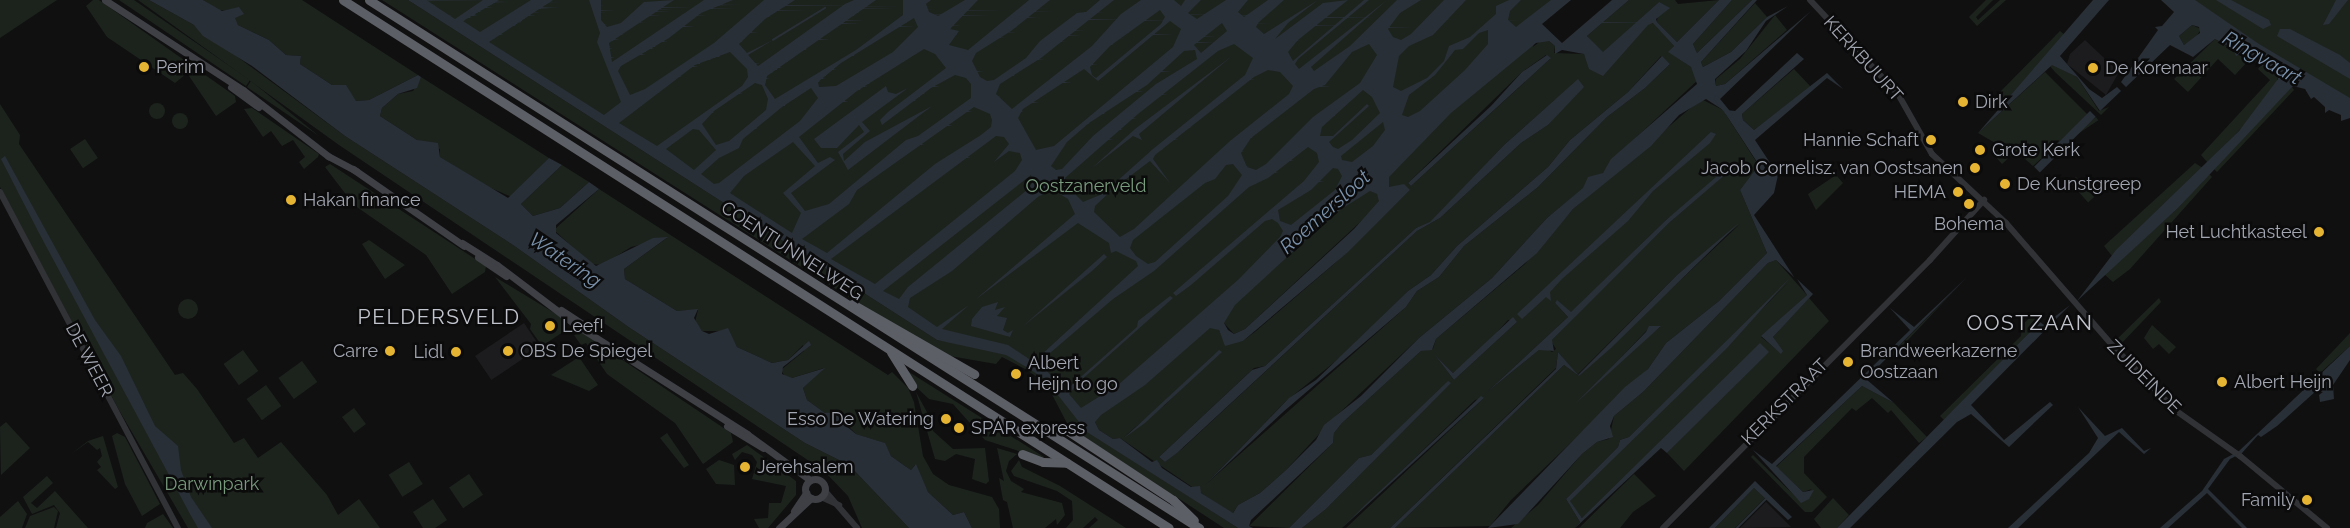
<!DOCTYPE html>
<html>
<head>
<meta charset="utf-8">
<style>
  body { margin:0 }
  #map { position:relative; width:2350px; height:528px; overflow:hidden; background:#101011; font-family:Raleway,sans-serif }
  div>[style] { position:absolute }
  .built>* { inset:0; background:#1c1c1e; transform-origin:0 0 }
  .green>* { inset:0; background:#1c231d; transform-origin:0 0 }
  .round { border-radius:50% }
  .water>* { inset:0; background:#292f36; transform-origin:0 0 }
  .stream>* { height:1.5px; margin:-0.75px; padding:0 0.75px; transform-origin:0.75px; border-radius:0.75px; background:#292f36 }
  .canal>* { height:5px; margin:-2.5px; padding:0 2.5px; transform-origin:2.5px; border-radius:2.5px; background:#292f36 }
  .tertiary>* { height:6px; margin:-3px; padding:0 3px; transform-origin:3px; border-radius:3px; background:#313236 }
  .secondary>* { height:7px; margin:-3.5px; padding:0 3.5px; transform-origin:3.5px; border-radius:3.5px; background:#3f4046 }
  .secondary>.ring { margin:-3.5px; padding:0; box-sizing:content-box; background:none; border:7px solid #3f4046; border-radius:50% }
  .motorway>* { height:9px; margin:-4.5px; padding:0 4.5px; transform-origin:4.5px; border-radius:4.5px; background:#5d5f66 }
  .dots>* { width:16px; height:16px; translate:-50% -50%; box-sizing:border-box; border:3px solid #0b0b0c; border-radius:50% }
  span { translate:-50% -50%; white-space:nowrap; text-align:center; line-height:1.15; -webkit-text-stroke:5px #0b0b0c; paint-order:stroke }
  .street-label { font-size:18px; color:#a2a6b1 }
  .poi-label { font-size:18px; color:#a2a6b1 }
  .left { translate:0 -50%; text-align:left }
  .right { translate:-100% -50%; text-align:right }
  .park-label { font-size:18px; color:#799b7d }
  .water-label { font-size:20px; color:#7a91ab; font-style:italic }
  .quarter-label { font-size:21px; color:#c2c5cd; letter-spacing:1.5px }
</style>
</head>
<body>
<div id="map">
  <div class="built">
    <i style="clip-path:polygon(2085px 40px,2119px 72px,2106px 95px,2067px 64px,2070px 54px)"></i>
    <i style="left:524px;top:323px;width:29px;height:59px;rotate:56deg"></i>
    <i style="clip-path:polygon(1766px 502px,1791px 527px,1740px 528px)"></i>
  </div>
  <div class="green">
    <i style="clip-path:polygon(0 0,57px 0,0 38px)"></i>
    <i style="clip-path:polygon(93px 0,99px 0,235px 96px,236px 102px,216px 116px,187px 73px,175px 83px,107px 37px,86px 6px)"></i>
    <i style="clip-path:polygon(119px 0,134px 0,250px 80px,246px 86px)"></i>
    <i style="clip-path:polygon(138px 0,149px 0,194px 25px,345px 136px,513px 245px,630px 328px,805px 443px,849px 465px,909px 528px,862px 528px,848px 496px,824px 471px,339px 145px)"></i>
    <i style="clip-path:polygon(203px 0,302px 0,418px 75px,369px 100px,356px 101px,343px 85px,332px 85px,300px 64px,301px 56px,286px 55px,269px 40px,238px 25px,229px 11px,218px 10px)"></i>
    <i style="clip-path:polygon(evenodd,382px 0,408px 0,937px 340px,956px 343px,413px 0,1565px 0,1542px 21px,1533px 47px,1543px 39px,1549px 41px,1555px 46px,1554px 53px,1584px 54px,1589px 64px,1605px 72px,1648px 24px,1654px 23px,1674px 46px,1669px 52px,1691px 67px,1698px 80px,1616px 156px,1603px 173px,1547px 218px,1492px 278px,1419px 338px,1333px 419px,1286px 470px,1260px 493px,1238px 505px,1232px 514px,1120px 438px,1113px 439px,1099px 430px,1095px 422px,1087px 431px,1238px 528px,1224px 528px,1069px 427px,1046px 383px,1025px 369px,1002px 357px,996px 364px,938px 354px,382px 0,1546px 55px,1550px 59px,1411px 186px,1408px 183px,1522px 72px,1546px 55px,382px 0,1661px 56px,1670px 64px,1645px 88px,1607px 117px,1538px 187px,1464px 246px,1439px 277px,1417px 291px,1406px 307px,1205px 485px,1286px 401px,1341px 357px,1408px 291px,1431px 275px,1457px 246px,1548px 167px,1570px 140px,1628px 92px,1661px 56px,382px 0,1557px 98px,1553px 119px,1548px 125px,1521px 143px,1440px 218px,1417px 231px,1183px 448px,1165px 462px,1159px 457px,1254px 368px,1265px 366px,1416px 228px,1430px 223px,1504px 145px,1557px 98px,382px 0,1389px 177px,1388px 187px,1410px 190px,1334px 264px,1256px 331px,1243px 341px,1225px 344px,1219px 330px,1213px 327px,1224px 323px,1234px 334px,1245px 329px,1372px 211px,1380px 200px,1377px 194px,1371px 191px,1389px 177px,382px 0,1219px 350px,1165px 405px,1124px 437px,1161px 405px,1219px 350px)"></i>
    <i style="clip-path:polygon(1629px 0,1675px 0,1678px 4px,1719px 0,1677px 42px,1657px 22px,1659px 2px,1603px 53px,1599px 50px,1587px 36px)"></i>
    <i style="clip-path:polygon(1732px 0,1752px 0,1697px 53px,1693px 44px)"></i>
    <i style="clip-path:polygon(1986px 0,1993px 0,1976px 17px,1978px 20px,2000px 0,2006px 0,1977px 26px,1969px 17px)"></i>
    <i style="clip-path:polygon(2186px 0,2350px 0,2350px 105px)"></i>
    <i style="clip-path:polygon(1755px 3px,1767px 17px,1731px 52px,1703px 67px,1701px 62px)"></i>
    <i style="clip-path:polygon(1775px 15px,1787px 30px,1725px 84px,1716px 86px,1716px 79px,1740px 59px)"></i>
    <i style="clip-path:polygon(2192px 25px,2201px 29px,2195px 39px,2184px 45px,2179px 36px)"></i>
    <i style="clip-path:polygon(2060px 31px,2065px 35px,2005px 102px,1998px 94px)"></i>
    <i style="clip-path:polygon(2215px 39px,2249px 60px,2235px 75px,2218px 59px,2188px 92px,2174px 79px)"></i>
    <i style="clip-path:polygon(2052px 64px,2077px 77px,2099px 111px,2109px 107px,2101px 115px,2055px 72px,2050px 66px)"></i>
    <i style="clip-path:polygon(2261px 65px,2277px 74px,2277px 82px,2252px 117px,2208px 163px,2201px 155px,2270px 80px,2258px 69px)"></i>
    <i style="clip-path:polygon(1794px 69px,1811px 87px,1754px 130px,1743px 120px,1742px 114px)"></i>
    <i style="clip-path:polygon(2045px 72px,2088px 115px,2033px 166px,2016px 151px,2002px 164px,1993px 154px,1999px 148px,1997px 144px,1978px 133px)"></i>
    <i style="clip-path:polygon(421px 77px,489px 120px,549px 158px,512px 197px,484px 185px,440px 157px,440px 149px,417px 140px,380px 116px,382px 108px,398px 94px,413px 91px)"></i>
    <i style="clip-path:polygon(251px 81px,319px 136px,247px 87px)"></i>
    <i style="clip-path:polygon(2292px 87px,2294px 90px,2217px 172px,2213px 168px)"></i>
    <i style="clip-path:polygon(evenodd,1701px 99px,1723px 110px,1759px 166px,1740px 190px,1767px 253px,1719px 301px,1666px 343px,1648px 369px,1511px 500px,1490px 526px,1395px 528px,1564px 365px,1579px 376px,1740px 224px,1677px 275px,1577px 375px,1558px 352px,1556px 368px,1390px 528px,1346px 528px,1484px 398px,1475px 400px,1342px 528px,1302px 528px,1326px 509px,1451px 382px,1371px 455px,1359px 458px,1289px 528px,1249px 526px,1333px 443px,1334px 433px,1342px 423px,1421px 351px,1433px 349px,1436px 339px,1525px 264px,1573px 209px,1701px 99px,1733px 167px,1669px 223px,1582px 309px,1551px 341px,1556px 349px,1552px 352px,1544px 347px,1539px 350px,1486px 393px,1568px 317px,1555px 303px,1557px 301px,1571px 313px,1666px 220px,1733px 167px,1701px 99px,1508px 320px,1517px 322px,1454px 380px,1436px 356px,1453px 373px,1478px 353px,1508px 320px,1701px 99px,1660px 327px,1630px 351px,1588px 392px,1649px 328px,1660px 327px)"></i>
    <i class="round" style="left:149px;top:103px;width:16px;height:16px"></i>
    <i style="clip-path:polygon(0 104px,20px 135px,19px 144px,175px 375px,183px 373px,197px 389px,234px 443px,244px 438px,258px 458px,281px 442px,327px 495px,338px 515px,359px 499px,380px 528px,188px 528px,119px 410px,0 187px)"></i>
    <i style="clip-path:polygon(252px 108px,319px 154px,318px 157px,304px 169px,299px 162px,305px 157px,293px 140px,282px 146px,271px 131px,263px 137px,244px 109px)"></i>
    <i class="round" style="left:172px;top:113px;width:16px;height:16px"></i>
    <i style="left:2096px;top:117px;width:4px;height:80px;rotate:56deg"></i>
    <i style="left:85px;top:139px;width:23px;height:18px;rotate:56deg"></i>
    <i style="clip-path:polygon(2195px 163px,2203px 168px,2195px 178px,2112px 256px,2104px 246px)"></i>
    <i style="clip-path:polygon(330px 164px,486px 266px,485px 272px,452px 294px,426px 255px,354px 205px,325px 167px)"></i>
    <i style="clip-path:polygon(562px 165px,589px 182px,560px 208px,533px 216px,521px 204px)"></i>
    <i style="clip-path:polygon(2208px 173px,2212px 177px,2130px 269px,2113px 282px,2104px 274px,2178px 208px)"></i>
    <i style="clip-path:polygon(1836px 175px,1843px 183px,1816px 210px,1808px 194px)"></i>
    <i style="left:2076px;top:177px;width:27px;height:8px;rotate:48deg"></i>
    <i style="clip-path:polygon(599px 189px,888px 375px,892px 372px,908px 388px,914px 402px,923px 456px,933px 474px,949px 485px,992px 497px,999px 509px,1000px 528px,972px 528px,964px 512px,953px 515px,928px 492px,915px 465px,911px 470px,905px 466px,891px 456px,884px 443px,856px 434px,835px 413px,825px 413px,807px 400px,803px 388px,824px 368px,792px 378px,786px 378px,781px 370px,804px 351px,803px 345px,788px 360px,772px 363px,737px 347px,730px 334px,723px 331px,702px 331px,695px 322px,698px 310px,677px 311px,625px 279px,624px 269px,667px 238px,631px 247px,602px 265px,591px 264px,554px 230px)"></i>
    <i style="clip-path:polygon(369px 240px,402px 263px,405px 265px,385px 279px,362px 244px)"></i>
    <i style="clip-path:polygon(1776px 260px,1807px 295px,1761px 337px,1781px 353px,1773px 337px,1809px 298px,1829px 321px,1684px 471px,1667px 453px,1768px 352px,1760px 344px,1587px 516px,1582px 518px,1569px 501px,1788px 283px,1629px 437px,1620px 440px,1618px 447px,1566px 499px,1580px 522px,1575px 528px,1511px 528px,1538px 505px,1582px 454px,1597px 442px,1609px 439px,1614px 416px,1643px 392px,1768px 263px)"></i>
    <i style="clip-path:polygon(495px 277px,566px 320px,563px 332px,542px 346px,530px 329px,531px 324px)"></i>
    <i style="clip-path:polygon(1967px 277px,1892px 357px,1888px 357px,1940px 305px)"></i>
    <i style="clip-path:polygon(2159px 298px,2161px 302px,2119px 346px,2115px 341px)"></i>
    <i class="round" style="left:178px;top:299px;width:20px;height:20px"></i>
    <i style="clip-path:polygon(2034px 314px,2040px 322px,1944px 420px,1940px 416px,2021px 336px,2022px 325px)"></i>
    <i style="clip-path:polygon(2152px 325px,2176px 347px,2169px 354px,2159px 344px,2153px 349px,2144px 338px)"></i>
    <i style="clip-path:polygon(581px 332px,731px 433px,733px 442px,703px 464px,675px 423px,607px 374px,586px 343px,581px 345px,574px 335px)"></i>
    <i style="clip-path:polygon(2350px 333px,2350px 346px,2320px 373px,2316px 369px)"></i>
    <i style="left:243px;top:350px;width:26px;height:24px;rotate:54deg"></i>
    <i style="clip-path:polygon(579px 357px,598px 385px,589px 391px,551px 375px)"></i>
    <i style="left:302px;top:361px;width:26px;height:29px;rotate:54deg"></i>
    <i style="clip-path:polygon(909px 372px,1044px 457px,1043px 459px,985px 440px,953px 404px,929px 399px,915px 386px,907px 375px)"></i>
    <i style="left:266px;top:385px;width:26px;height:24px;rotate:54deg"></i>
    <i style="clip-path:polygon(1862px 386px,1894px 403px,1927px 437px,1919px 443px,1891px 410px,1888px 413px,1872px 398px,1856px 411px,1852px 408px,1804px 457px,1804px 473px,1827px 497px,1812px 512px,1805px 512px,1751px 457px,1753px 455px,1799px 500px,1812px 489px,1803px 492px,1776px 467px)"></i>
    <i style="clip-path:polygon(916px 392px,934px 425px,933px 431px,953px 449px,985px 448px,989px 481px,986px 484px,972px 479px,975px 459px,956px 454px,945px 461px,935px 459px)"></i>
    <i style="left:354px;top:408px;width:20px;height:15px;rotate:53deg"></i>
    <i style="clip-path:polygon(6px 422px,30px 448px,1px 475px,0 427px)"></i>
    <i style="clip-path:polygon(117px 433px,125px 437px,160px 504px,142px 516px,125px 484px,112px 436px)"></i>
    <i style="clip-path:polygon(667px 433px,689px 465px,684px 468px,660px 438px)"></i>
    <i style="clip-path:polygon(103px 436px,118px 487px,115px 489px,97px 470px,101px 467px,97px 462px,102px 456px,100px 448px,97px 450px,88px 442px,70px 455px,88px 441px)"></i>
    <i style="clip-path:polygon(747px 445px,796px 481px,796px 495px,768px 528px,759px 528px,754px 519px,768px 518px,769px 503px,781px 503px,786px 486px,752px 479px,757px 462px,752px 455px,742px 452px,735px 460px,732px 454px)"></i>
    <i style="clip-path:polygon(997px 448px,1017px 454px,1009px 461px,1006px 471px,1011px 481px,1024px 489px,1021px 492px,1062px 503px,1065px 515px,1057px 525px,1056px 519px,1045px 528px,1013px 528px,1007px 502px,1003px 500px,999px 478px,1004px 481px)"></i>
    <i style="clip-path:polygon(719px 460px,734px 465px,735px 485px,716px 484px,706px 469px)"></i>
    <i style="clip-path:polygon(1019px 460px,1022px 467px,1060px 486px,1126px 528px,1089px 528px,1098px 520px,1095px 517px,1083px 528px,1066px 528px,1073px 520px,1072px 501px,1057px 491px,1014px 476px,1011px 471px)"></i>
    <i style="left:409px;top:462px;width:26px;height:24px;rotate:58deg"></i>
    <i style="left:469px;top:474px;width:25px;height:24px;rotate:56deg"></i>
    <i style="clip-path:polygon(1634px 474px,1656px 496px,1633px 512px,1620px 528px,1579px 528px)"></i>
    <i style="clip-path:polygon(47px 476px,53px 483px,31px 503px,37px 508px,55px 491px,88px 528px,56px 528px,60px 513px,54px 505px,32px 514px,23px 497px)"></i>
    <i style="clip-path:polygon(1754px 488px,1765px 498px,1735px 528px,1715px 528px)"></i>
    <i style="clip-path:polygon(1833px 498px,1849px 515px,1837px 528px,1821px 528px,1814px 519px)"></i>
    <i style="clip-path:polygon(433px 499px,447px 520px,435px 528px,423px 528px,413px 512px)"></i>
    <i style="clip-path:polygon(18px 501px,27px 514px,22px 528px,0 528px,0 517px)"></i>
    <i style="clip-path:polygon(54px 507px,58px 511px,54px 528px,25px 528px,30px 516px)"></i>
    <i style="clip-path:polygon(163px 514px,173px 528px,145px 528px,147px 523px)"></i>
  </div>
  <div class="water">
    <i style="clip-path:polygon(149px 0,203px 0,222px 11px,239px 7px,244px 14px,235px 18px,238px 25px,269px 40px,286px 55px,301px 56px,300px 64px,332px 85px,346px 85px,356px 101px,369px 100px,418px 75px,421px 77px,417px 88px,398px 94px,382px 108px,380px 116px,417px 140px,438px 143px,440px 157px,508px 198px,549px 158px,562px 165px,521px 204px,533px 216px,560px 208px,589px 182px,599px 189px,556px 225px,556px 233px,596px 266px,653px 238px,668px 237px,624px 269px,625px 279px,677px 311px,698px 309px,694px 318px,702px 331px,709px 334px,728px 328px,737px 347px,772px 363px,788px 360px,809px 341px,811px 345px,783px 367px,782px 374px,792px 378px,825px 368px,803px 388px,807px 400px,825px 413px,837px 412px,840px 421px,856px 434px,885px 443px,891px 456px,905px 466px,911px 470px,916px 464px,928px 492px,953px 515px,964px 512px,972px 528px,909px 528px,849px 465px,805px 443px,630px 328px,513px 245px,345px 136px,252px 66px,203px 36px,194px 25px)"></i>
    <i style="clip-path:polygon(evenodd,408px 0,426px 0,455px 19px,483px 0,499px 0,463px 21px,480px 32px,531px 0,553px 0,489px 42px,604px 115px,621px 102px,597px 42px,600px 33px,589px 0,601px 0,601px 20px,607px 27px,621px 23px,644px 2px,674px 0,609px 43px,612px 62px,704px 0,733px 0,701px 13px,669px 38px,621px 66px,618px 71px,630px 95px,645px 89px,714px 43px,764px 0,795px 0,765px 19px,739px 44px,747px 53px,773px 40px,748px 55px,758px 66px,845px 4px,854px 0,876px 0,767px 76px,765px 85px,775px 99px,856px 50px,903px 15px,903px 0,931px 0,926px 4px,929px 12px,938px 16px,965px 0,978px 0,950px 29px,959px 31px,949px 45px,968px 50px,1029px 0,1050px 0,1011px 31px,976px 53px,972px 61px,980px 77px,987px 81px,994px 80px,1026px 58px,1040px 41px,1077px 13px,1086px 12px,1100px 0,1114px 0,1041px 58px,1000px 84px,996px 94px,1012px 109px,1092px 46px,1121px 14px,1141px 0,1174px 0,1181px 6px,1185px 0,1201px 0,1188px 13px,1197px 19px,1226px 0,1248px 0,1238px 12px,1244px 17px,1268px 0,1284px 0,1258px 23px,1256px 27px,1264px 34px,1318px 0,1288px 23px,1275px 39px,1323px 3px,1348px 0,1298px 40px,1288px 52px,1293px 61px,1364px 0,1369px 0,1298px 59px,1295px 64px,1299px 69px,1387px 0,1311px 67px,1314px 71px,1350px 46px,1397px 0,1421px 0,1400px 13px,1388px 29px,1393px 37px,1401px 40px,1411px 34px,1444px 0,1466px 0,1433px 35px,1409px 46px,1399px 56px,1393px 87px,1401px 91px,1427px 78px,1444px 61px,1449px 46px,1470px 37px,1496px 14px,1496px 6px,1509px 0,1521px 0,1510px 11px,1508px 20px,1516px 27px,1551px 0,1571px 0,1542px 24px,1562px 43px,1612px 0,1629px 0,1587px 36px,1603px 52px,1659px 2px,1670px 8px,1656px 19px,1657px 22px,1677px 42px,1719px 0,1732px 0,1693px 44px,1697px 53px,1752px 0,1757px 0,1701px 62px,1703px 67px,1731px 52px,1767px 17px,1788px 6px,1766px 21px,1746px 51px,1715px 79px,1716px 86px,1725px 84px,1811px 11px,1719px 100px,1725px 110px,1735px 111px,1797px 53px,1804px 59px,1742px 114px,1743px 120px,1754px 130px,1827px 73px,1843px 89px,1827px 78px,1755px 140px,1778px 175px,1774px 193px,1754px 215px,1794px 277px,1776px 260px,1768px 263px,1643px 392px,1614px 416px,1610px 426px,1613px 437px,1597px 442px,1582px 454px,1518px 524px,1488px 528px,1625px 387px,1648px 369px,1666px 343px,1719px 301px,1767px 253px,1740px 190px,1759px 165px,1723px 110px,1706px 99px,1679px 115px,1651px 146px,1573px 209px,1537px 253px,1436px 339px,1432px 350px,1421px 351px,1342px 423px,1334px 433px,1333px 443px,1251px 520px,1249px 526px,1253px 528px,1238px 528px,1087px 432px,1046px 380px,1028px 368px,1006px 355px,937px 340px,408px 0,1160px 10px,1165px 17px,1161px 24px,1096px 78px,1092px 75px,1090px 67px,1110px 46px,1160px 10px,408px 0,914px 18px,918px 27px,893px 52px,836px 86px,819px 87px,818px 82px,841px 63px,914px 18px,408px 0,1170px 21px,1181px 29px,1173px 47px,1054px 146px,1036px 150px,1018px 118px,1023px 109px,1084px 69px,1098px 81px,1170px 21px,408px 0,1222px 23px,1227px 31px,1201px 53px,1194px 45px,1222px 23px,408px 0,1653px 23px,1674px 46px,1668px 52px,1691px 67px,1697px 84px,1611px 159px,1603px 173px,1588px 177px,1583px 188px,1547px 218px,1492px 278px,1419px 338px,1361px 396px,1324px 425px,1316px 440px,1286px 470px,1260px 493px,1238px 505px,1233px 513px,1201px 493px,1200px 486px,1191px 487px,1162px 468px,1157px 460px,1152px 462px,1120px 438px,1113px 439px,1099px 430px,1095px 422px,1101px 415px,1145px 385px,1210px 328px,1219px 330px,1225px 346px,1243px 341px,1348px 252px,1410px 190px,1404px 184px,1389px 187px,1389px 177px,1451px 113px,1536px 43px,1549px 41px,1555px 46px,1555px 54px,1562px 50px,1584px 54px,1589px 69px,1603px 76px,1648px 25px,1653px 23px,408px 0,1488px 30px,1488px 44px,1465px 70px,1420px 111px,1408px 117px,1402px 115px,1409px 95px,1435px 75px,1455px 50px,1463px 49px,1479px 33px,1488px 30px,408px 0,1234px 44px,1253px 58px,1245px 75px,1153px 149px,1115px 183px,1117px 186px,1150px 161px,1170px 183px,1153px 159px,1155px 155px,1254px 77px,1268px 70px,1280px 72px,1293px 86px,1289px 94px,1230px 141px,1134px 229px,1120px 237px,1094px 212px,1095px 206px,1112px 190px,1083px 202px,1069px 188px,1065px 178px,1138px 114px,1218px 51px,1234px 44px,408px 0,1369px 44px,1377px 55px,1360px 83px,1313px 117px,1266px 164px,1256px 170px,1247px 167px,1241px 153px,1251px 138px,1314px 89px,1325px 85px,1352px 52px,1369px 44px,408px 0,924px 49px,935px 54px,946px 68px,888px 112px,880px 120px,882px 125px,931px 88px,955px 75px,966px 78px,971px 84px,971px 98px,918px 136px,906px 140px,829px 204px,805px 211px,791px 193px,835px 160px,830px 157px,818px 163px,799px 137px,857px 91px,924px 49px,408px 0,1195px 50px,1197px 59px,1156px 84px,1093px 136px,1062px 169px,1056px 170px,1051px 166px,1067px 142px,1089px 123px,1147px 85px,1184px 51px,1195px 50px,408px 0,730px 52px,747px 69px,748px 77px,742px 86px,657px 146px,619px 123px,695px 65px,730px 52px,408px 0,755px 83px,762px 85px,768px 99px,766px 110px,729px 141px,716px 145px,702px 124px,714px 111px,755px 83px,408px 0,811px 88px,818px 98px,800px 121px,719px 183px,714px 184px,701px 174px,719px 158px,739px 148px,743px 139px,782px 107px,811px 88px,408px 0,1363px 90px,1372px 97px,1380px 113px,1352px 140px,1338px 149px,1333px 147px,1329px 142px,1369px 106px,1367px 104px,1333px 136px,1320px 136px,1322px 127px,1363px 90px,408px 0,974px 107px,990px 114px,992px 120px,991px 127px,981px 135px,935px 164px,827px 253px,802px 239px,849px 204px,857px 190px,974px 107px,408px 0,1383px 122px,1385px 130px,1373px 146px,1352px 162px,1342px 160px,1341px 156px,1383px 122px,408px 0,693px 129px,699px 130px,716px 150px,694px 170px,666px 149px,693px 129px,408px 0,996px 136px,1004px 137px,1009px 144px,994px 162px,1009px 151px,1020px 153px,1022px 160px,1015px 171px,875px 284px,831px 259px,996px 136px,408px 0,793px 142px,815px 166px,783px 193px,801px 213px,792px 233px,730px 193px,744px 176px,793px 142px,408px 0,1308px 147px,1317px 153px,1319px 162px,1304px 181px,1173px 293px,1176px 296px,1191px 285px,1265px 221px,1272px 219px,1278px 223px,1283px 231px,1280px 237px,1239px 279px,1118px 385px,1081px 408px,1069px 394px,1079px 382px,1173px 298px,1170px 296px,1138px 321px,1137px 327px,1065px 391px,1036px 359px,1032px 361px,1008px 345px,942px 329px,969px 305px,937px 327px,908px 307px,910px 298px,952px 271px,1039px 196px,1055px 191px,1068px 199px,1075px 214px,975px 300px,1078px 223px,1109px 243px,1111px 253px,1116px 251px,1136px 261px,1138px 266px,1040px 356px,1043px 359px,1113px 299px,1154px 271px,1249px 187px,1268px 178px,1308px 147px,408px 0,1233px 164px,1242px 175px,1228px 196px,1155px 262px,1148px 264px,1136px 256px,1130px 248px,1133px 240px,1205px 183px,1215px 179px,1226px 165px,1233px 164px,408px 0,1333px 168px,1338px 169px,1342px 176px,1335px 190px,1291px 225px,1280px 221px,1278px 210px,1311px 190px,1333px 168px,408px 0,1031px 175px,1033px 182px,1027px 190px,908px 287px,899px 299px,883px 291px,1031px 175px,408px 0,1370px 191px,1377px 194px,1379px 201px,1354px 229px,1245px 329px,1234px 334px,1228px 330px,1224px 323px,1235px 305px,1335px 213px,1370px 191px)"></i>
    <i style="clip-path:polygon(2093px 0,2109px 0,2060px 56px,2089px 89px,2102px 98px,2117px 87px,2121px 91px,2100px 111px,2077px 77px,2052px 65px,1978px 133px)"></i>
    <i style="clip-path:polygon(evenodd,2161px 0,2195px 0,2259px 44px,2350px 98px,2350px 118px,2341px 121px,2341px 115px,2329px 110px,2325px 113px,2325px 107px,2314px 97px,2311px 99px,2305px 89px,2293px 86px,2178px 208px,2077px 301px,2116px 250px,2239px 131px,2278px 79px,2274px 72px,2240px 54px,2236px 56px,2233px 49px,2215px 39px,2193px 57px,2170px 45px,2126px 87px,2121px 82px,2158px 30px,2155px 27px,2162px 26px,2174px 12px,2161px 0,2192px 25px,2199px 27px,2200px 33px,2184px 45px,2179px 36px,2192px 25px)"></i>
    <i style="clip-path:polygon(2216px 0,2231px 0,2269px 20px,2271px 25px,2263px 29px)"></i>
    <i style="clip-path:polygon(2336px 0,2348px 0,2329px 24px,2323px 25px)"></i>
    <i style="clip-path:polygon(2280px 29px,2290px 29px,2340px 55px,2350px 63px,2350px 79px,2277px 36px)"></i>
    <i style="clip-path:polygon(1547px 55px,1551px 58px,1411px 186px,1408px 183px,1491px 106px,1522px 72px)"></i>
    <i style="clip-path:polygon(1232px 56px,1139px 134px,1142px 140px,1133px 136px,1092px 168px,1135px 129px)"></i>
    <i style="clip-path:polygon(1662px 56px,1670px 64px,1645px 88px,1607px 117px,1538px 187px,1464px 246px,1439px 277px,1417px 291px,1406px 307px,1283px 412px,1205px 485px,1289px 398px,1316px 380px,1408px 291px,1431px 275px,1457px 246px,1548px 167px,1570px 140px,1628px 92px)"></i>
    <i style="clip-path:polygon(1578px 79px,1584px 87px,1548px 125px,1521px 143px,1440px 218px,1417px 231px,1177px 453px,1165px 462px,1159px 457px,1252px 370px,1265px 366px,1416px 228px,1430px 222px,1504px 145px)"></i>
    <i style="clip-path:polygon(886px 86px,888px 92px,896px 94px,908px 88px,862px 122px,870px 131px,843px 154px,844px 161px,865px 142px,932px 106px,848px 170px,838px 152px,864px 132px,859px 125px,837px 148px,821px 148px,814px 139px)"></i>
    <i style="left:2090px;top:111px;width:8px;height:79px;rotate:45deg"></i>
    <i style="clip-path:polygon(1711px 132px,1716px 134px,1710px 143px,1653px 191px,1628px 221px,1562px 279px,1550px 292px,1551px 301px,1546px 297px,1522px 319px,1517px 314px)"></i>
    <i style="clip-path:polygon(5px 156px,95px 320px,121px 356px,155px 426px,178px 446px,181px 470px,191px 497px,212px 528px,198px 528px,190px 514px,39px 233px,1px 159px)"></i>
    <i style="clip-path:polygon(1730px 165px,1734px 167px,1669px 223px,1552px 340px,1554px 351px,1539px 350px,1486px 393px,1568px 317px,1555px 303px,1557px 300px,1571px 312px,1666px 220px)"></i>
    <i style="clip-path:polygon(1740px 222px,1611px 348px,1579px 376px,1564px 365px,1395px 528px,1390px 528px,1556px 369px,1558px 352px,1578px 375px,1677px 275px)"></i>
    <i style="clip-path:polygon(1104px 254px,1107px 257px,1092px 271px,1022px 327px)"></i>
    <i style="clip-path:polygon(1790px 278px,1727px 348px,1570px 501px,1582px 518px,1760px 343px,1769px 352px,1667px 453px,1661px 448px,1575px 528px,1580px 522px,1566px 499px,1618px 447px,1620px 440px,1629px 437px)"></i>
    <i style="clip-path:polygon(1966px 278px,1866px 379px,1894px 403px,1862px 386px,1776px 466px,1803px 492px,1814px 490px,1809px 499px,1801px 503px,1753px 450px,1772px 464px,1910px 330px,1890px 308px,1914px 327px)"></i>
    <i style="clip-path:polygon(1797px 279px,1813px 294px,1773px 337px,1783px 351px,1781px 354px,1761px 336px,1807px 295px)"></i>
    <i style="clip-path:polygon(998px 302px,995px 310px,1005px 307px,997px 316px,1007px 318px,1003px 330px,1008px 333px,1013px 330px,1010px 337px,971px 326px,972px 319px,982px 307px)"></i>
    <i style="clip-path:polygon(2070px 305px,1971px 405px,2004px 440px,2050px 402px,2053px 405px,2037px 420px,2009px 447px,1971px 414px,1957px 422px,1850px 528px,1837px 528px,2040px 322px,2044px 325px)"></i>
    <i style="clip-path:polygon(1513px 317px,1517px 322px,1454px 380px,1435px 355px,1453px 373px)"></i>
    <i style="clip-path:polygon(1649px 326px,1661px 326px,1576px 403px,1646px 332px)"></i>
    <i style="clip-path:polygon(2350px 346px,2350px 360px,2333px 385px,2334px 399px,2320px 402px,2319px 395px,2323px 392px,2316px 391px,2277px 426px,2261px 437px,2258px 435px,2242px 453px,2230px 459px,2208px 489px,2247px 528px,2242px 528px,2207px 493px,2168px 528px,2160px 528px,2202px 491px,2224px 459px,2239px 451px)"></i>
    <i style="clip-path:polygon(1219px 350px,1222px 352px,1145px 423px,1124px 438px)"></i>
    <i style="clip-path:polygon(1448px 381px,1451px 383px,1326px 509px,1302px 528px,1289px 528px,1359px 458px,1371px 455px)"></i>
    <i style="clip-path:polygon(1481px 396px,1484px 398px,1342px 528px,1365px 505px)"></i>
    <i style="clip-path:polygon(2078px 407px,2105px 436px,2122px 428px,2144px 451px,2151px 448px,2144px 454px,2119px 432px,2018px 528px,2008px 528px,2089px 453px,2098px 438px)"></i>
    <i style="clip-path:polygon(1755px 481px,1792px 517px,1788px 520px,1754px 488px,1715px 528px,1709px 528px)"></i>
  </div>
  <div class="stream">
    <i style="left:773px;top:40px;width:61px;rotate:-31.6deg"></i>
    <i style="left:1737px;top:528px;width:41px;rotate:-45deg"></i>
  </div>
  <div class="canal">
    <i style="left:1716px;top:98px;width:21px;rotate:51deg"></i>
  </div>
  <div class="tertiary">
    <i style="left:1810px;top:0;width:129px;rotate:46.9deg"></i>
    <i style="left:1898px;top:94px;width:69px;rotate:60.5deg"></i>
    <i style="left:1932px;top:154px;width:101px;rotate:43deg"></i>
    <i style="left:2006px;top:223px;width:163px;rotate:49deg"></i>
    <i style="left:2113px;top:346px;width:89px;rotate:45.9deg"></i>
    <i style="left:2175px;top:410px;width:80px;rotate:35.3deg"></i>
    <i style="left:2240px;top:456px;width:113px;rotate:39.6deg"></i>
    <i style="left:0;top:192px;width:380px;rotate:62.1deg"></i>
    <i style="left:825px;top:491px;width:49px;rotate:49.1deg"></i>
    <i style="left:821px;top:497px;width:20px;rotate:24deg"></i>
    <i style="left:1663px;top:528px;width:378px;rotate:-45.1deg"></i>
    <i style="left:1930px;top:260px;width:81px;rotate:-48deg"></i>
  </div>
  <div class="secondary">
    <i style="left:105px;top:0;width:165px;rotate:33.1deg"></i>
    <i style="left:243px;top:90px;width:108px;rotate:37.8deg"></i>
    <i style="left:328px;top:156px;width:32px;rotate:28deg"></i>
    <i style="left:231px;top:87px;width:34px;rotate:36deg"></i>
    <i style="left:353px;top:169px;width:135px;rotate:34.7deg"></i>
    <i style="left:462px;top:243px;width:41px;rotate:32.2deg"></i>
    <i style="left:497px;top:265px;width:99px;rotate:37.2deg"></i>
    <i style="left:576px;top:325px;width:203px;rotate:32.5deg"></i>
    <i style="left:747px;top:434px;width:78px;rotate:36.1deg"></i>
    <i style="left:478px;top:257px;width:34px;rotate:34deg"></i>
    <i style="left:561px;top:310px;width:37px;rotate:33deg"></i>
    <i style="left:727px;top:426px;width:42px;rotate:31.4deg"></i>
    <i class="ring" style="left:805px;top:479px;width:13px;height:13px"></i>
    <i style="left:794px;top:511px;width:22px;rotate:-56deg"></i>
    <i style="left:779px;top:528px;width:44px;rotate:-43.2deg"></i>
  </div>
  <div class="motorway">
    <i style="left:343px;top:0;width:980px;rotate:32.59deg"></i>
    <i style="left:369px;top:0;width:984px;rotate:32.46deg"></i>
    <i style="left:852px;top:304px;width:141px;rotate:29.8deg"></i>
    <i style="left:891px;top:352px;width:40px;rotate:58deg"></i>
    <i style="left:1068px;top:431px;width:126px;rotate:33.3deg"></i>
    <i style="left:1173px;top:500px;width:29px;rotate:44deg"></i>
    <i style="left:1022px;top:454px;width:22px;rotate:21deg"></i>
    <i style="left:1043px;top:462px;width:24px;rotate:2deg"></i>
  </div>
  <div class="dots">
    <i style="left:144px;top:67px;background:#e6b433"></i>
    <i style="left:2093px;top:68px;background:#e6b433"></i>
    <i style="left:1963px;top:102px;background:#e6b433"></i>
    <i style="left:1931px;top:140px;background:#e6b433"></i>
    <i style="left:1980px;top:150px;background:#e6b433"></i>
    <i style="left:1975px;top:168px;background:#e6b433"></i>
    <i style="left:2005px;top:184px;background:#e6b433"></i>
    <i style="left:1958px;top:192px;background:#e6b433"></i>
    <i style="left:291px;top:200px;background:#e6b433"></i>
    <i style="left:1969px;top:204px;background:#e6b433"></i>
    <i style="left:2319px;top:232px;background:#e6b433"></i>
    <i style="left:550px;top:326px;background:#e6b433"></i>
    <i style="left:390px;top:351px;background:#e6b433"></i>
    <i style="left:508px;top:351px;background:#e6b433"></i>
    <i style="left:456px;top:352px;background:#e6b433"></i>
    <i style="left:1848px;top:362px;background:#e6b433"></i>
    <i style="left:1016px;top:374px;background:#e6b433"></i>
    <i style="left:2222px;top:382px;background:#e6b433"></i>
    <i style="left:946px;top:419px;background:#e6b433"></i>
    <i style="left:959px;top:428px;background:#e6b433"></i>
    <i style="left:745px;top:467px;background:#e6b433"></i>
    <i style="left:2307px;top:500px;background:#e6b433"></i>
  </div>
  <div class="street-label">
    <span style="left:1863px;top:59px;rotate:48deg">KERKBUURT</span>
    <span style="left:792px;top:251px;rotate:33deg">COENTUNNELWEG</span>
    <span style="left:89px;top:360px;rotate:62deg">DE WEER</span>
    <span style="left:2144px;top:377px;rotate:45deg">ZUIDEINDE</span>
    <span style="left:1785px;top:402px;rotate:-45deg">KERKSTRAAT</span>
  </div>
  <div class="poi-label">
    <span class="left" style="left:156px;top:67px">Perim</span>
    <span class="left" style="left:2105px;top:68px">De Korenaar</span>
    <span class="left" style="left:1975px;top:102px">Dirk</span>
    <span class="right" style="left:1919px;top:140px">Hannie Schaft</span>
    <span class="left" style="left:1992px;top:150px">Grote Kerk</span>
    <span class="right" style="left:1963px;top:168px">Jacob Cornelisz. van Oostsanen</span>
    <span class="left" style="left:2017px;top:184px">De Kunstgreep</span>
    <span class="right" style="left:1946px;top:192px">HEMA</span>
    <span class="left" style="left:303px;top:200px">Hakan finance</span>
    <span style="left:1969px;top:224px">Bohema</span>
    <span class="right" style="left:2307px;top:232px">Het Luchtkasteel</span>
    <span class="left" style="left:562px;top:326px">Leef!</span>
    <span class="right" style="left:378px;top:351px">Carre</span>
    <span class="left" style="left:520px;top:351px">OBS De Spiegel</span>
    <span class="right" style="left:444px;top:352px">Lidl</span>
    <span class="left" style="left:1860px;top:362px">Brandweerkazerne<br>Oostzaan</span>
    <span class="left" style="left:1028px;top:374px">Albert<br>Heijn to go</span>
    <span class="left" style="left:2234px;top:382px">Albert Heijn</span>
    <span class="right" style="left:934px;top:419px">Esso De Watering</span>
    <span class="left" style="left:971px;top:428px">SPAR express</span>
    <span class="left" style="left:757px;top:467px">Jerehsalem</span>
    <span class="right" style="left:2295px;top:500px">Family</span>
  </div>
  <div class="park-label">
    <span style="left:1086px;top:186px">Oostzanerveld</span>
    <span style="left:212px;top:484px">Darwinpark</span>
  </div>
  <div class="water-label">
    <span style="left:2262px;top:58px;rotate:30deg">Ringvaart</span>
    <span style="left:1325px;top:212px;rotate:-42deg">Roemersloot</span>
    <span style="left:565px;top:260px;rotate:34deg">Watering</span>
  </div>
  <div class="quarter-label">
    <span style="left:439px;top:317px">PELDERSVELD</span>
    <span style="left:2030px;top:323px">OOSTZAAN</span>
  </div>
</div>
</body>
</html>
